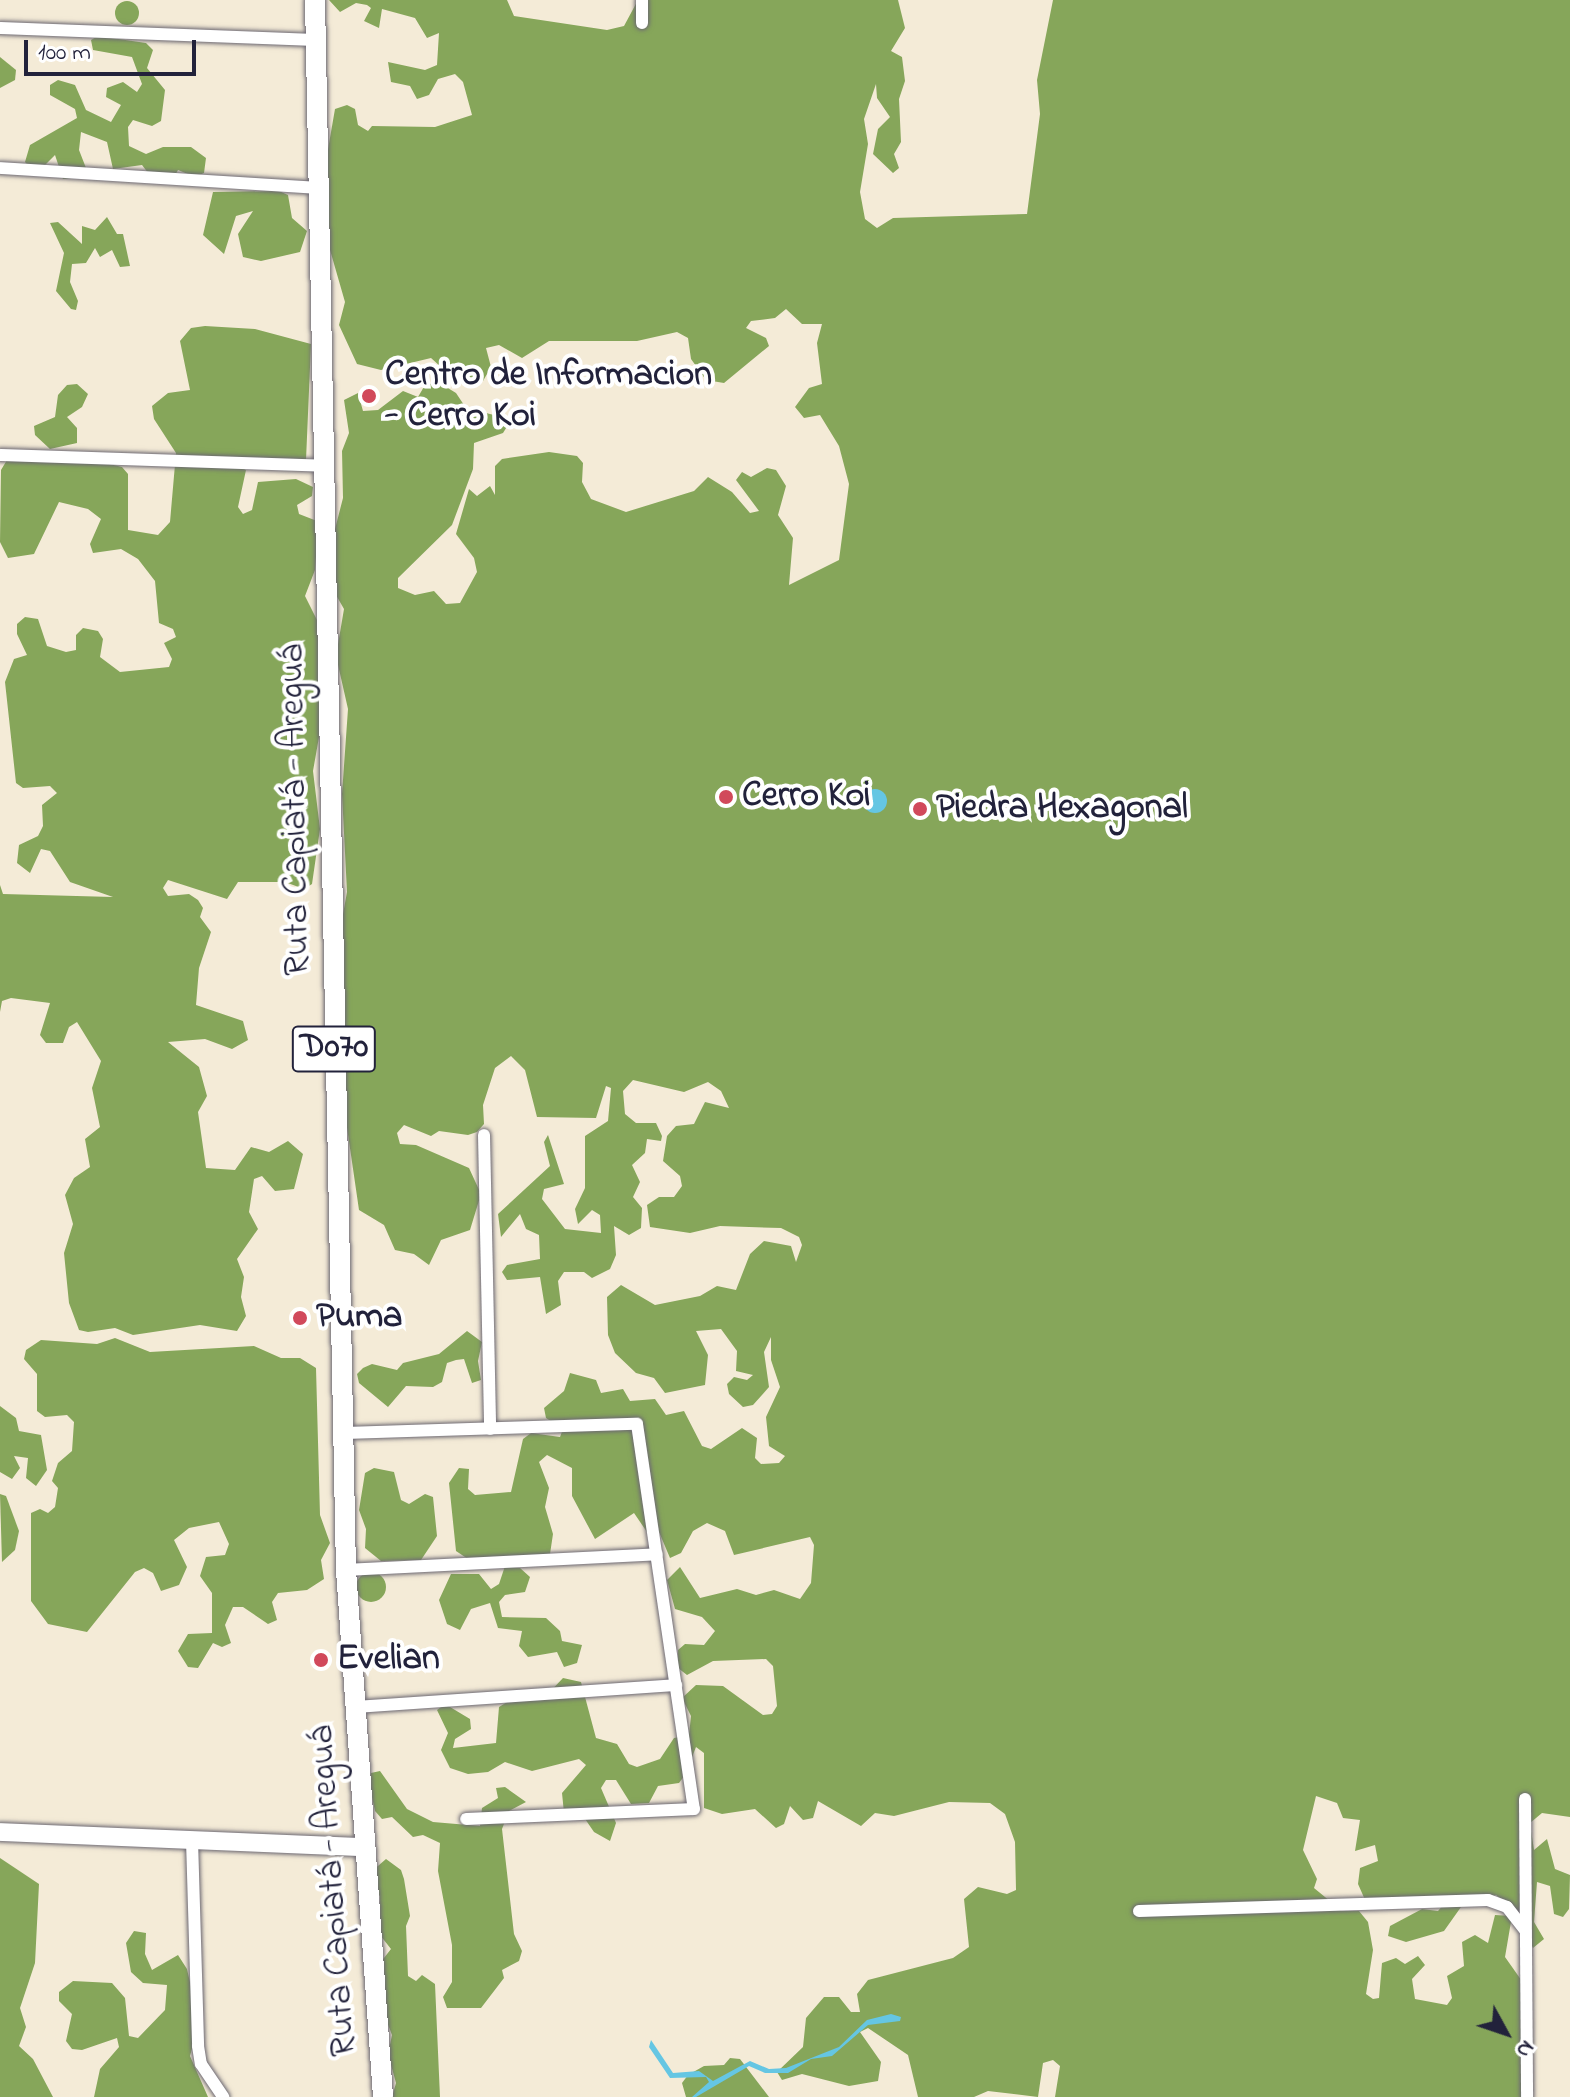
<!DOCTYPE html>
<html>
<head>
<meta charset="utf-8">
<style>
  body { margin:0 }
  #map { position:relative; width:1570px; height:2097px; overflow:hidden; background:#f4ebd7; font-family:"Indie Flower",sans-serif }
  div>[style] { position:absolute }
  .forest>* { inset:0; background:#86a65a }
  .round { border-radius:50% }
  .water>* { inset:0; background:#65c6e3 }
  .roads { filter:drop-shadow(0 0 2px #6c6872) drop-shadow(0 0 2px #6c6872) }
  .street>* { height:12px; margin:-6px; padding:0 6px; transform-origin:6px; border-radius:6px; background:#fff }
  .secondary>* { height:18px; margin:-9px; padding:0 9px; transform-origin:9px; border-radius:9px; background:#fff }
  .primary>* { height:20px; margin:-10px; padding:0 10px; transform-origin:10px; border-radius:10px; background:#fff }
  .dots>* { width:22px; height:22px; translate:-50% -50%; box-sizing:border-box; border:4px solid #fff; border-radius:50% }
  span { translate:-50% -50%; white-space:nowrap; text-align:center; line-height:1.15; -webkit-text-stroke:8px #fff; paint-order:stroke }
  .shield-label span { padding:2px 6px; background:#fff; border:2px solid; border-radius:6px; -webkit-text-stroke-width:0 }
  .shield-label { font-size:34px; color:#22223b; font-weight:700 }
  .poi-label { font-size:36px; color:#22223b; font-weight:700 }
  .left { translate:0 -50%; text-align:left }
  .street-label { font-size:36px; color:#22223b }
  .north { position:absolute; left:1466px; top:1993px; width:80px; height:80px; -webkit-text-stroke:6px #fff; paint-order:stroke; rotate:130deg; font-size:22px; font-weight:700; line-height:32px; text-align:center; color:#22223b }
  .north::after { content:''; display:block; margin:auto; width:28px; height:36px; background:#22223b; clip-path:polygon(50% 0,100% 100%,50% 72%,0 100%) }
  .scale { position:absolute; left:24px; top:40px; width:172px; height:36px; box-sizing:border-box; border:4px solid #22223b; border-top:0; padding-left:10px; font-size:24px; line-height:28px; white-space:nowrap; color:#22223b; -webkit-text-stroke:6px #fff; paint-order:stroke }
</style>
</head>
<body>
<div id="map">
  <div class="forest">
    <i style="clip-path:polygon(329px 0,507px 0,514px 16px,607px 30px,624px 26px,638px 0,898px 0,905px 28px,891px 51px,902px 57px,905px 81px,899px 99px,901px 142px,894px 154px,899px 168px,893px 173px,873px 154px,878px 129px,890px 117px,877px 98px,876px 84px,864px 119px,868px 144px,860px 192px,865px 219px,877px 228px,893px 218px,1027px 214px,1040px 114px,1037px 80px,1053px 0,1570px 0,1570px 1817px,1542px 1813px,1530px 1823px,1534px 1850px,1547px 1839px,1555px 1869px,1570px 1875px,1569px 1909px,1563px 1917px,1554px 1914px,1550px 1886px,1537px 1882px,1534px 1922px,1544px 1939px,1533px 1948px,1518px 1912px,1496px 1895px,1461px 1907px,1444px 1931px,1406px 1942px,1388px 1936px,1390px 1926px,1422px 1909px,1438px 1911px,1444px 1904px,1366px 1902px,1358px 1884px,1360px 1868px,1378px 1861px,1375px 1845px,1355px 1851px,1360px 1820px,1343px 1818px,1337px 1803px,1316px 1796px,1303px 1850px,1317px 1879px,1314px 1888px,1342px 1911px,1359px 1911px,1368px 1922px,1373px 1950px,1366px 1994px,1373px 1999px,1379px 1998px,1382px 1963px,1396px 1958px,1405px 1964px,1418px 1956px,1425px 1965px,1412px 1979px,1415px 1999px,1447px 2005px,1452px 1998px,1447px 1976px,1464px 1966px,1462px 1942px,1475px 1935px,1488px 1943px,1495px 1915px,1512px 1916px,1505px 1957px,1529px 1991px,1524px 2097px,1055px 2097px,1060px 2066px,1053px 2060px,1043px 2063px,1038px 2097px,988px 2091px,974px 2097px,918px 2097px,908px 2055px,868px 2028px,860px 2032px,881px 2062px,878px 2081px,849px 2086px,802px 2074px,782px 2080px,777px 2072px,803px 2047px,806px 2018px,824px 1997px,839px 1997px,851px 2012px,860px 2012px,857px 1994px,868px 1980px,953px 1958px,969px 1947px,964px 1899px,978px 1887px,1007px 1894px,1016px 1890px,1015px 1842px,1005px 1814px,990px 1803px,949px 1802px,894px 1816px,875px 1813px,861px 1826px,818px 1801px,813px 1818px,803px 1820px,790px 1806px,784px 1824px,776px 1828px,755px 1809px,722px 1814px,704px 1808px,704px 1753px,696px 1747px,685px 1775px,679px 1783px,658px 1786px,649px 1803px,631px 1804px,616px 1780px,606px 1780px,601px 1788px,616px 1823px,610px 1841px,594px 1832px,583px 1816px,564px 1813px,562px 1793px,586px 1765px,579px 1759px,532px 1771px,505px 1762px,488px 1772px,468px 1774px,450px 1768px,441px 1750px,448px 1733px,437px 1710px,445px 1704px,470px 1719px,471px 1729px,455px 1739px,453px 1748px,496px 1743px,499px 1707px,515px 1697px,543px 1699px,563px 1678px,581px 1682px,596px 1738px,617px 1744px,629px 1764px,637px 1767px,660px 1759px,674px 1738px,689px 1735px,691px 1716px,682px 1698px,696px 1685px,723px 1686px,763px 1715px,772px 1714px,777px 1706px,773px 1666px,766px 1659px,713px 1661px,687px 1675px,678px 1668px,678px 1650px,685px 1644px,704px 1645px,715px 1631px,702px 1617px,675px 1609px,667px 1580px,680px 1567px,700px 1598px,737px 1589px,756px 1595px,774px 1590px,800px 1599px,811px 1583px,814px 1545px,810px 1537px,734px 1555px,725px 1531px,707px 1523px,693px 1531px,681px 1553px,670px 1558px,659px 1532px,649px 1535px,634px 1513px,595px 1539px,572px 1496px,572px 1468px,547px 1455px,539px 1462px,549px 1488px,545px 1507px,553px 1534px,550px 1554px,471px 1561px,456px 1551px,449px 1483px,459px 1468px,469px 1469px,468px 1489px,475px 1495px,511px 1492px,523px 1439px,531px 1433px,560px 1437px,563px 1429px,546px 1418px,544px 1408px,564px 1391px,570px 1373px,596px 1380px,601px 1393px,623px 1389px,630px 1401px,655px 1399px,666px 1415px,684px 1411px,702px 1446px,711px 1449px,742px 1428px,757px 1438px,755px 1458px,761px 1464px,779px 1463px,785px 1456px,769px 1446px,766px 1417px,780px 1387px,771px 1360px,771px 1337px,764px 1352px,769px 1387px,753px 1405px,743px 1407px,729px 1394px,727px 1384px,734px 1377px,747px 1380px,753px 1375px,736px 1371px,737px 1351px,721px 1329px,696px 1331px,708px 1355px,705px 1385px,665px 1393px,654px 1378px,636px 1373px,615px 1353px,608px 1335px,607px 1297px,621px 1285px,655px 1305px,700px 1296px,717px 1286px,736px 1290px,750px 1254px,764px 1241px,791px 1246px,796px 1262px,802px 1245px,799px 1237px,781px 1228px,720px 1226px,690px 1233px,650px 1227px,647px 1205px,659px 1197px,674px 1197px,682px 1186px,680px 1176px,663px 1161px,667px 1136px,676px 1126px,694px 1124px,705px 1102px,729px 1108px,721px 1091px,708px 1082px,684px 1092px,633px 1080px,623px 1091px,625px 1114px,636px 1123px,656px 1123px,662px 1136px,661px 1141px,647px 1139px,645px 1153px,632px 1165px,640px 1182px,633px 1197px,642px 1208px,641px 1228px,629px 1235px,614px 1226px,616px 1255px,610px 1269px,592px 1278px,584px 1272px,564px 1272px,558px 1281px,561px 1305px,546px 1314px,540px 1277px,507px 1280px,502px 1272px,507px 1265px,540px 1259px,539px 1235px,526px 1229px,520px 1214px,501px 1237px,498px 1214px,550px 1166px,544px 1142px,548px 1135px,564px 1184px,544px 1189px,542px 1199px,565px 1229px,601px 1233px,600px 1215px,592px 1210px,578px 1224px,575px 1209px,585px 1188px,585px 1136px,608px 1121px,611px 1088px,606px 1086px,596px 1118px,537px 1117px,525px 1070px,511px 1056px,495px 1068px,483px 1105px,484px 1124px,477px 1132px,468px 1135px,439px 1131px,431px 1136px,404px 1125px,397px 1133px,400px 1144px,416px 1145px,469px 1168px,481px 1194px,470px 1230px,441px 1240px,429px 1265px,414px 1254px,395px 1250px,384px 1225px,359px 1210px,328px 997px,347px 892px,342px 794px,348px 709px,336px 656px,344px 609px,332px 588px,335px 529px,343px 498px,342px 451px,349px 433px,344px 400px,358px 393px,363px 411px,378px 410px,403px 391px,418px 397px,425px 385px,438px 382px,456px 393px,466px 408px,502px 417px,508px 425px,503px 433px,474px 443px,473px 469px,452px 525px,398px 578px,398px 588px,415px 595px,434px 591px,446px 604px,460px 603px,477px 572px,474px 558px,456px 534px,469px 489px,477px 496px,490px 486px,495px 495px,495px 466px,502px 459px,549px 452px,577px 456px,583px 463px,582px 482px,591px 499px,626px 512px,694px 491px,708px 477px,732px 492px,750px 513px,759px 511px,736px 480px,742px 472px,751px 477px,767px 468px,776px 470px,786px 486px,778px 515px,793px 538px,789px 585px,839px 560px,849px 484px,839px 446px,820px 415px,804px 418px,795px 407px,809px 388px,822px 384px,817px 343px,822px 324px,802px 324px,786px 309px,775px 318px,751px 321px,746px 328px,766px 338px,769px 346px,724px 383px,706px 380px,691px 359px,688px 338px,677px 332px,637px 341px,549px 341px,522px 358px,499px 345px,486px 348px,491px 367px,483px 381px,451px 376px,431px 358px,381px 370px,357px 364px,339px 325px,345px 302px,328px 243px,327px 155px,335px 109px,347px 105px,355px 109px,358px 125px,368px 131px,372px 126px,435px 127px,472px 115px,463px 82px,455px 74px,438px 79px,429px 95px,417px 99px,410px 86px,391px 82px,388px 62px,425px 70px,437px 65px,439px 33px,427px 38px,415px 18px,382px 9px,379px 28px,364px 21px,371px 8px,367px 5px,356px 3px,340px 12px)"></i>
    <i class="round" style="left:115px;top:1px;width:24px;height:24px"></i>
    <i style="clip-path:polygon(98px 36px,146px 43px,153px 50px,147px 68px,165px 90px,161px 121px,152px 126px,133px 120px,128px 127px,129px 146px,146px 154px,163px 147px,191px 147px,206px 158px,204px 173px,195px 177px,178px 170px,173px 179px,152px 178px,142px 165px,113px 169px,107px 142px,81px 132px,79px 150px,86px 168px,82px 177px,63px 179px,55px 155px,41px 169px,31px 169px,25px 162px,30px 145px,77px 118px,75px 109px,50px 95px,50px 85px,58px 80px,75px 85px,86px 110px,111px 122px,121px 105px,106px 97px,107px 88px,123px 82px,137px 92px,142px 84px,132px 57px,93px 50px,91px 40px)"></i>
    <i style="clip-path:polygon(0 57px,16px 70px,15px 80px,0 88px)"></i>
    <i style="clip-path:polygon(279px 191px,288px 195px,292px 218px,307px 231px,300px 252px,261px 261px,243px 257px,238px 234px,253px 211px,236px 216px,224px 254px,203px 235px,213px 192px)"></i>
    <i style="clip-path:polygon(107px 217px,117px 234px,123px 234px,130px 266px,120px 267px,112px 250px,100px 257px,95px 248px,86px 263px,72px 264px,70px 282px,78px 301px,76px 310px,71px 309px,56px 291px,64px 253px,50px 223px,58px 222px,82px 244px,82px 226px,95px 230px)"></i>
    <i style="clip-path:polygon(205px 326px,255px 329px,311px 344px,306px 460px,222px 457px,246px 470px,238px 507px,243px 514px,252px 510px,258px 482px,296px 479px,313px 487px,312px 496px,297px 505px,299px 514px,317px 521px,318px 530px,315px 570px,305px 596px,318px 622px,325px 703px,313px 771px,320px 829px,312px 884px,304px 889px,285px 882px,238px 882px,227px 899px,168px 880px,163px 888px,168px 896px,189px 894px,198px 900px,203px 908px,200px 917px,211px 932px,199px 968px,196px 1005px,243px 1021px,248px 1040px,232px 1049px,205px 1039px,168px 1042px,199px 1067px,207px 1096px,198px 1112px,206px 1168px,235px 1170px,251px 1147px,269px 1152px,288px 1141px,303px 1154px,294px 1189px,275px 1191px,262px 1176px,254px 1179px,249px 1212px,258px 1229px,237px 1259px,244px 1277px,241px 1297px,246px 1316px,237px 1331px,200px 1325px,133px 1335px,115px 1328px,88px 1332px,79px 1330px,69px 1303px,64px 1253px,73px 1224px,65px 1195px,74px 1178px,90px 1167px,85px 1139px,100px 1127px,92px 1088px,101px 1061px,77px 1022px,69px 1027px,63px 1043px,46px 1043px,40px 1035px,50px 1003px,11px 998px,2px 1001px,0 1012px,0 885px,3px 894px,113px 897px,70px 882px,50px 851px,41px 849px,30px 873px,17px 863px,19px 845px,38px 836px,43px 826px,42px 805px,57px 793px,50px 786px,23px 788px,16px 783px,5px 682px,14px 659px,27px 655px,17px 634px,17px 624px,25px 617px,38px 619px,47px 646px,66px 652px,76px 650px,76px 635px,83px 628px,98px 631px,103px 639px,100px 657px,120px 672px,169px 667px,172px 659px,164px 643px,176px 637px,173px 629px,159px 623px,155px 581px,138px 559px,121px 549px,93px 553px,90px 544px,101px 519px,88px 509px,59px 502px,34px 554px,8px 558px,0 542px,1px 470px,7px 460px,93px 460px,122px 467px,128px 474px,128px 530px,158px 535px,170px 522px,176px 453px,154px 419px,152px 406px,168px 393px,190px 390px,180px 341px,191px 328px)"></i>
    <i style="clip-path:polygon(77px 384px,88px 394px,82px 407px,67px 417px,77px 428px,77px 443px,50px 449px,35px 435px,34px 426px,55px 417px,58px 395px,67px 385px)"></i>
    <i style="clip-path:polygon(467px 1331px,482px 1342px,478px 1361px,481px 1380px,472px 1383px,464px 1359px,456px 1360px,447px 1363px,442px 1382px,433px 1387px,406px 1386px,388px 1407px,359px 1383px,357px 1374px,363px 1368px,372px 1364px,397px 1370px,403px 1363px,439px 1354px)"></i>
    <i style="clip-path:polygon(115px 1338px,150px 1352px,254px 1346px,281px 1358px,300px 1358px,316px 1368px,320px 1515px,330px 1543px,321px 1560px,324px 1579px,307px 1590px,278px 1593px,272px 1602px,277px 1620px,268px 1624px,243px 1607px,233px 1607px,225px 1625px,231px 1643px,222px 1647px,213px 1643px,198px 1668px,188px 1667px,178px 1651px,188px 1634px,212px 1633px,212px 1593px,200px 1576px,206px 1557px,225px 1555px,229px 1544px,219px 1522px,189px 1528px,174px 1540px,187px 1567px,179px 1585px,161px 1591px,153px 1573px,144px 1568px,135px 1572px,87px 1632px,48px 1624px,31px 1601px,31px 1513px,40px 1509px,48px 1513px,55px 1507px,58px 1488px,52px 1481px,58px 1463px,72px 1451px,74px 1422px,67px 1415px,45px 1417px,37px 1411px,37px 1374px,24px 1359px,26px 1350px,41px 1340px,97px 1344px)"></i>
    <i style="clip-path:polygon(0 1406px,16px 1418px,19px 1431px,41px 1435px,47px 1470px,36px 1486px,26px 1478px,28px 1458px,14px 1456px,20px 1468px,12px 1479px,0 1472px)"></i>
    <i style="clip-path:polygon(374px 1468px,394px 1472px,401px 1500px,409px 1504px,425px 1494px,433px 1497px,437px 1536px,421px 1560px,381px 1561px,365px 1548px,366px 1529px,359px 1510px,365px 1473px)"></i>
    <i style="clip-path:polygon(0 1494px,6px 1496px,19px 1531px,15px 1550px,2px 1562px)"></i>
    <i style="clip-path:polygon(505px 1566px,520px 1568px,530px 1577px,525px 1592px,505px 1595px,499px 1602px,502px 1617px,546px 1618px,560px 1631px,562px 1641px,582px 1645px,577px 1663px,564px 1667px,557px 1652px,528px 1657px,519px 1646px,522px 1631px,498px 1628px,490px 1603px,471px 1609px,460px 1630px,447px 1624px,439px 1600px,451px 1574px,479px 1574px,491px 1589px,499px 1584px)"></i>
    <i class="round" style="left:356px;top:1572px;width:30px;height:30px"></i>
    <i style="clip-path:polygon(380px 1771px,407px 1809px,433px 1822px,480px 1826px,482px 1808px,498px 1798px,496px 1788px,505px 1787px,526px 1802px,509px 1811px,502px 1829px,514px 1934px,522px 1951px,519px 1961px,502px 1970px,504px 1978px,481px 2008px,447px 2008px,443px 1997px,452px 1982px,452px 1945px,438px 1871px,440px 1843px,423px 1835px,413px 1837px,392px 1817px,382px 1819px,375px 1811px,369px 1783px,371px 1773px)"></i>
    <i style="clip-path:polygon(0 1858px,39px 1884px,35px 1963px,20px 2008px,26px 2027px,19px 2046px,33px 2059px,53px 2097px,0 2097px)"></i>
    <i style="clip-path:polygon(386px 1859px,401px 1870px,404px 1879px,410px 1916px,406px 1926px,408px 1976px,416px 1981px,422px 1975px,435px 1984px,440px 2097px,392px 2097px,396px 2083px,388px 2054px,392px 2035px,378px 1999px,385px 1982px,380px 1963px,391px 1949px,380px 1935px,380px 1896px,373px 1890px,371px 1872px)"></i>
    <i style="clip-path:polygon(134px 1931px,146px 1933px,145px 1954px,152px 1970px,178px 1955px,187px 1969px,199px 2022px,190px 2056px,208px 2097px,94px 2097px,100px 2069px,119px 2047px,117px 2038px,82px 2050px,72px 2049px,66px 2041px,72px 2014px,59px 2001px,59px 1992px,73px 1981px,112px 1983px,125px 1998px,129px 2036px,138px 2038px,165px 2010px,167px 1985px,143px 1983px,131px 1972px,126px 1943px)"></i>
    <i style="clip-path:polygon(730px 2058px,740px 2059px,769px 2097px,686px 2097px,682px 2083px,688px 2075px,704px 2066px,724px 2065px)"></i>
  </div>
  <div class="water">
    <i class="round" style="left:863px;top:789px;width:24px;height:24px"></i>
    <i style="clip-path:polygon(891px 2014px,901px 2017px,900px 2021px,868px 2025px,832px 2056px,811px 2059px,788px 2073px,765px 2073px,749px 2066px,696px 2097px,692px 2097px,709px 2082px,706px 2077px,670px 2078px,649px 2047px,651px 2040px,673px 2073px,699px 2071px,713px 2081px,750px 2061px,769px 2069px,786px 2068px,839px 2047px,867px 2020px)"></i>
  </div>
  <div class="roads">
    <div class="street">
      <i style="left:642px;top:0;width:23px;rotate:90deg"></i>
      <i style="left:0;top:28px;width:316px;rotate:2.2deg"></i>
      <i style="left:0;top:168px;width:318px;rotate:3.6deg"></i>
      <i style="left:0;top:455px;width:326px;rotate:1.9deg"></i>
      <i style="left:484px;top:1135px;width:294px;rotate:88.8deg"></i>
      <i style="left:343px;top:1433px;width:294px;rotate:-1.8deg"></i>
      <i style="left:637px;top:1424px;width:389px;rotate:81.6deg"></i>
      <i style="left:694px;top:1809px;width:228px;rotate:177.5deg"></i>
      <i style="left:346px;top:1570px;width:311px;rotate:-2.9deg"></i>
      <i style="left:354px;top:1707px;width:323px;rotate:-3.9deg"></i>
      <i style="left:1525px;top:1799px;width:298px;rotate:89.6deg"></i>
      <i style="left:192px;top:1840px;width:206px;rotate:88.3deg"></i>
      <i style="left:198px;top:2046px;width:18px;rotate:81deg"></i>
      <i style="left:201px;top:2064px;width:40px;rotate:56deg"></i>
      <i style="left:1139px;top:1911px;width:349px;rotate:-1.8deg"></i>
      <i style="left:1488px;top:1900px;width:20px;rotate:20deg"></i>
      <i style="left:1507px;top:1907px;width:29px;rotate:52deg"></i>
    </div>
    <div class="secondary">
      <i style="left:0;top:1832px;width:362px;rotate:2.4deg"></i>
    </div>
    <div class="primary">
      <i style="left:315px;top:0;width:1570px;rotate:88.87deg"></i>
      <i style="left:346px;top:1570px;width:528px;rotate:85.98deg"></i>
    </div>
  </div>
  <div class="dots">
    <i style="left:369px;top:396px;background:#d1495b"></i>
    <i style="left:726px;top:797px;background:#d1495b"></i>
    <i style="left:920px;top:809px;background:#d1495b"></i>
    <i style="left:300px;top:1318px;background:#d1495b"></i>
    <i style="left:321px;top:1660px;background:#d1495b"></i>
  </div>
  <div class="shield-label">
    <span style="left:334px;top:1049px">D070</span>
  </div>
  <div class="poi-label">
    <span class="left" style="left:385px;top:396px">Centro de Informacion<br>- Cerro Koi</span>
    <span class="left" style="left:742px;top:797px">Cerro Koi</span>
    <span class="left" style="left:936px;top:809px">Piedra Hexagonal</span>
    <span class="left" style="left:316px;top:1318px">Puma</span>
    <span class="left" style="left:337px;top:1660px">Evelian</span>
  </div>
  <div class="street-label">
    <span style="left:296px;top:810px;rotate:-91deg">Ruta Capiatá - Areguá</span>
    <span style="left:334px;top:1891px;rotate:-94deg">Ruta Capiatá - Areguá</span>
  </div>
  <div class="north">N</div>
  <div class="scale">100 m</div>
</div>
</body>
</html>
